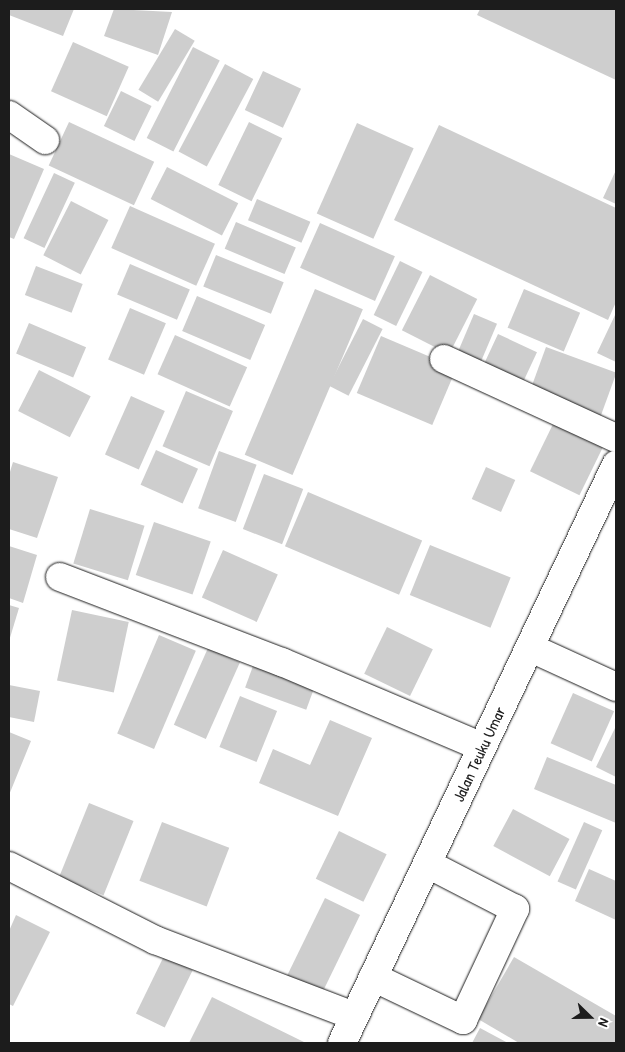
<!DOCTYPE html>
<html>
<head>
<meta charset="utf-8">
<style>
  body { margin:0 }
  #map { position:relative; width:625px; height:1052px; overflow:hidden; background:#fff; font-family:"Patrick Hand",sans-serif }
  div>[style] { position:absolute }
  .building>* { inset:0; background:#cecece; transform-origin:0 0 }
  .roads { filter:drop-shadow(0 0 1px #1c1c1c) drop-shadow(0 0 1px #1c1c1c) }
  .minor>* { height:28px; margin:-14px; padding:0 14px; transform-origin:14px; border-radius:14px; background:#fff }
  .major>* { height:28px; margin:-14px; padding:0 14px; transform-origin:14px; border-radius:14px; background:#fff }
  span { translate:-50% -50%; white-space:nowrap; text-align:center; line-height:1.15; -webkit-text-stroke:5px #fff; paint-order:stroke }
  .street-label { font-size:16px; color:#1c1c1c }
  .frame { position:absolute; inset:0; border:10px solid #1c1c1c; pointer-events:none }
  .north { position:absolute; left:565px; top:992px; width:50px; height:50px; -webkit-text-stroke:4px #fff; paint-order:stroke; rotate:112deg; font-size:14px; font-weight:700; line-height:20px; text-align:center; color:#1c1c1c }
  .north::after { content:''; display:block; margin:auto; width:18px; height:22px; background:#1c1c1c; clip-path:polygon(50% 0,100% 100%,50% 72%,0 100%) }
</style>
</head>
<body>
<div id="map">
  <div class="building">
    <i style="clip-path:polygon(9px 9px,74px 9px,63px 36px,9px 15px)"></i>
    <i style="clip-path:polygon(114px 9px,172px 12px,158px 55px,104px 36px)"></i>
    <i style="clip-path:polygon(480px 9px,616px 9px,616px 80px,477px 15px)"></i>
    <i style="left:175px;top:29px;width:23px;height:71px;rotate:31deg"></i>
    <i style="left:73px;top:42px;width:61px;height:54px;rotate:24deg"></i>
    <i style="left:193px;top:47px;width:30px;height:102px;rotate:27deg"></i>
    <i style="left:225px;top:64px;width:32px;height:99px;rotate:28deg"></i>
    <i style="left:263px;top:71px;width:42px;height:43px;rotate:25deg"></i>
    <i style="left:121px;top:91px;width:34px;height:39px;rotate:26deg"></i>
    <i style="left:69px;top:122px;width:94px;height:48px;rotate:25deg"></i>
    <i style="left:249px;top:122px;width:37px;height:70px;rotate:26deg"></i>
    <i style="left:357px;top:123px;width:62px;height:99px;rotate:24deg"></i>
    <i style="clip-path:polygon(439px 125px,616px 208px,616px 302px,608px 320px,394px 220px)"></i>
    <i style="clip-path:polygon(9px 154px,44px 169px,14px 239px,9px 237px)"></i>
    <i style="left:167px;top:167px;width:80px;height:36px;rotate:27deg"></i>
    <i style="clip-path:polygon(616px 170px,616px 204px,603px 198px)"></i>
    <i style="left:54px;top:173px;width:23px;height:72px;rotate:25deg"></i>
    <i style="left:257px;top:199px;width:58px;height:23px;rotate:23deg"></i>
    <i style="left:71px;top:201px;width:42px;height:61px;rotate:27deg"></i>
    <i style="left:130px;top:206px;width:93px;height:46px;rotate:24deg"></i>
    <i style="left:236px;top:222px;width:65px;height:29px;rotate:23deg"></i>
    <i style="left:320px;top:223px;width:82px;height:49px;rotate:24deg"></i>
    <i style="left:216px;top:255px;width:73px;height:34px;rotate:22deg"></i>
    <i style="left:400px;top:261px;width:25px;height:60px;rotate:26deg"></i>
    <i style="left:130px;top:264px;width:65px;height:33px;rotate:23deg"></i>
    <i style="left:36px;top:266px;width:50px;height:31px;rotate:21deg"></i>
    <i style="left:430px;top:275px;width:53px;height:62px;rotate:27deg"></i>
    <i style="left:315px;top:289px;width:52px;height:180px;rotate:23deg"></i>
    <i style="left:524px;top:289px;width:61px;height:42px;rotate:23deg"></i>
    <i style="left:197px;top:296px;width:74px;height:38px;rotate:23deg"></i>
    <i style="left:130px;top:308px;width:39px;height:56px;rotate:23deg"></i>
    <i style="clip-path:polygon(616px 313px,616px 362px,597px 353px)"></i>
    <i style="left:474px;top:314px;width:25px;height:47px;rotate:23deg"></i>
    <i style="left:363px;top:319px;width:22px;height:75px;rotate:27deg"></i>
    <i style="left:29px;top:323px;width:62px;height:33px;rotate:23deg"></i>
    <i style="left:498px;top:334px;width:43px;height:43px;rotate:25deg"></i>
    <i style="left:175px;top:335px;width:79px;height:43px;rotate:24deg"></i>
    <i style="left:381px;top:336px;width:82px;height:62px;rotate:23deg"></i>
    <i style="left:546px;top:347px;width:75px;height:53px;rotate:20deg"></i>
    <i style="left:39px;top:370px;width:58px;height:46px;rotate:27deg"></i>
    <i style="left:186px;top:391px;width:51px;height:60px;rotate:23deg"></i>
    <i style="left:131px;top:396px;width:37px;height:64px;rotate:24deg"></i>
    <i style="left:555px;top:420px;width:55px;height:57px;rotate:26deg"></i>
    <i style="left:156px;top:450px;width:46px;height:38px;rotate:24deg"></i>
    <i style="left:219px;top:451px;width:40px;height:61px;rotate:20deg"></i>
    <i style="clip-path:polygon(13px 462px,58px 477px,37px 538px,9px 529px,9px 475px)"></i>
    <i style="left:486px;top:467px;width:32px;height:35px;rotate:24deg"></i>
    <i style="left:264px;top:474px;width:42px;height:59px;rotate:21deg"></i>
    <i style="left:308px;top:492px;width:124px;height:59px;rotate:23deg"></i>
    <i style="left:90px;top:509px;width:57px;height:57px;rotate:17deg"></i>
    <i style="left:154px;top:522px;width:60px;height:56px;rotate:19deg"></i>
    <i style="left:430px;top:545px;width:87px;height:54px;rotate:22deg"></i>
    <i style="clip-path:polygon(9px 546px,37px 555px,23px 603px,9px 598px)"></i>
    <i style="left:223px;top:550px;width:60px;height:52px;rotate:24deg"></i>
    <i style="clip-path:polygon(9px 605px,19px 608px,9px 641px)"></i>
    <i style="left:72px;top:610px;width:58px;height:72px;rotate:12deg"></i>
    <i style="left:387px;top:627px;width:51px;height:52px;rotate:26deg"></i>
    <i style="left:159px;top:635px;width:40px;height:107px;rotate:23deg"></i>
    <i style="left:208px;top:648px;width:35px;height:84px;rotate:24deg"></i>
    <i style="left:253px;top:666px;width:65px;height:23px;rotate:20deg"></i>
    <i style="clip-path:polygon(9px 685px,40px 691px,34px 722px,9px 717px)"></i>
    <i style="left:573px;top:693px;width:45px;height:55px;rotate:24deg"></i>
    <i style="left:240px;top:696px;width:40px;height:55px;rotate:22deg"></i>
    <i style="clip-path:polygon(330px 720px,372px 738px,338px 816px,259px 783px,273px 749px,310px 765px)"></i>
    <i style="clip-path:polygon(616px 726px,616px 777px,596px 767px)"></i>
    <i style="clip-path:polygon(9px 732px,31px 741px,9px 795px)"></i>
    <i style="clip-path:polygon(547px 757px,616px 785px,616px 823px,534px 789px)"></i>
    <i style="left:89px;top:803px;width:48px;height:80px;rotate:22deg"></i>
    <i style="left:513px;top:809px;width:64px;height:42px;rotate:28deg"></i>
    <i style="left:162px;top:822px;width:72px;height:63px;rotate:21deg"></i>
    <i style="left:584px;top:822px;width:20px;height:65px;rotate:24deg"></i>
    <i style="left:339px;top:831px;width:53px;height:53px;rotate:26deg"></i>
    <i style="clip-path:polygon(589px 869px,616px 881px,616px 920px,575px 901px)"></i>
    <i style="left:325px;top:898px;width:39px;height:91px;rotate:26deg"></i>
    <i style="clip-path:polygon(16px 915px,50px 932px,13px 1006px,9px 1004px,9px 931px)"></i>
    <i style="left:164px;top:956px;width:32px;height:64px;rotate:26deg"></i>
    <i style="clip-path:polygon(514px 957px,616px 1016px,616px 1043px,519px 1043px,478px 1019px)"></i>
    <i style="clip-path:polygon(212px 997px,306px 1043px,189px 1043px)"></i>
    <i style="clip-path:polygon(480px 1028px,508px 1043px,472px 1043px)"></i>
  </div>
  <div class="roads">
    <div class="minor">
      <i style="left:9px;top:115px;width:44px;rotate:34.8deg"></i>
      <i style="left:444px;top:359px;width:189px;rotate:24.7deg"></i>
      <i style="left:60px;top:577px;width:238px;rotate:21deg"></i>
      <i style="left:282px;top:662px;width:217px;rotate:23deg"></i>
      <i style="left:531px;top:648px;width:94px;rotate:24.6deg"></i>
      <i style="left:9px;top:866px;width:164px;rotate:26.9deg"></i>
      <i style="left:155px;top:940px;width:213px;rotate:20.9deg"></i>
      <i style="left:373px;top:977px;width:100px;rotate:25.5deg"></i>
      <i style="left:463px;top:1020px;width:123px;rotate:-64.9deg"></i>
      <i style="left:515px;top:909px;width:98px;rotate:-152.7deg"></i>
    </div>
    <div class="major">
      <i style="left:342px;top:1043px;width:640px;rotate:-64.64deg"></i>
    </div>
  </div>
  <div class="street-label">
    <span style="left:479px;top:754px;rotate:-65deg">Jalan Teuku Umar</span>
  </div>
  <div class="frame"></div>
  <div class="north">N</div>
</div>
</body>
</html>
